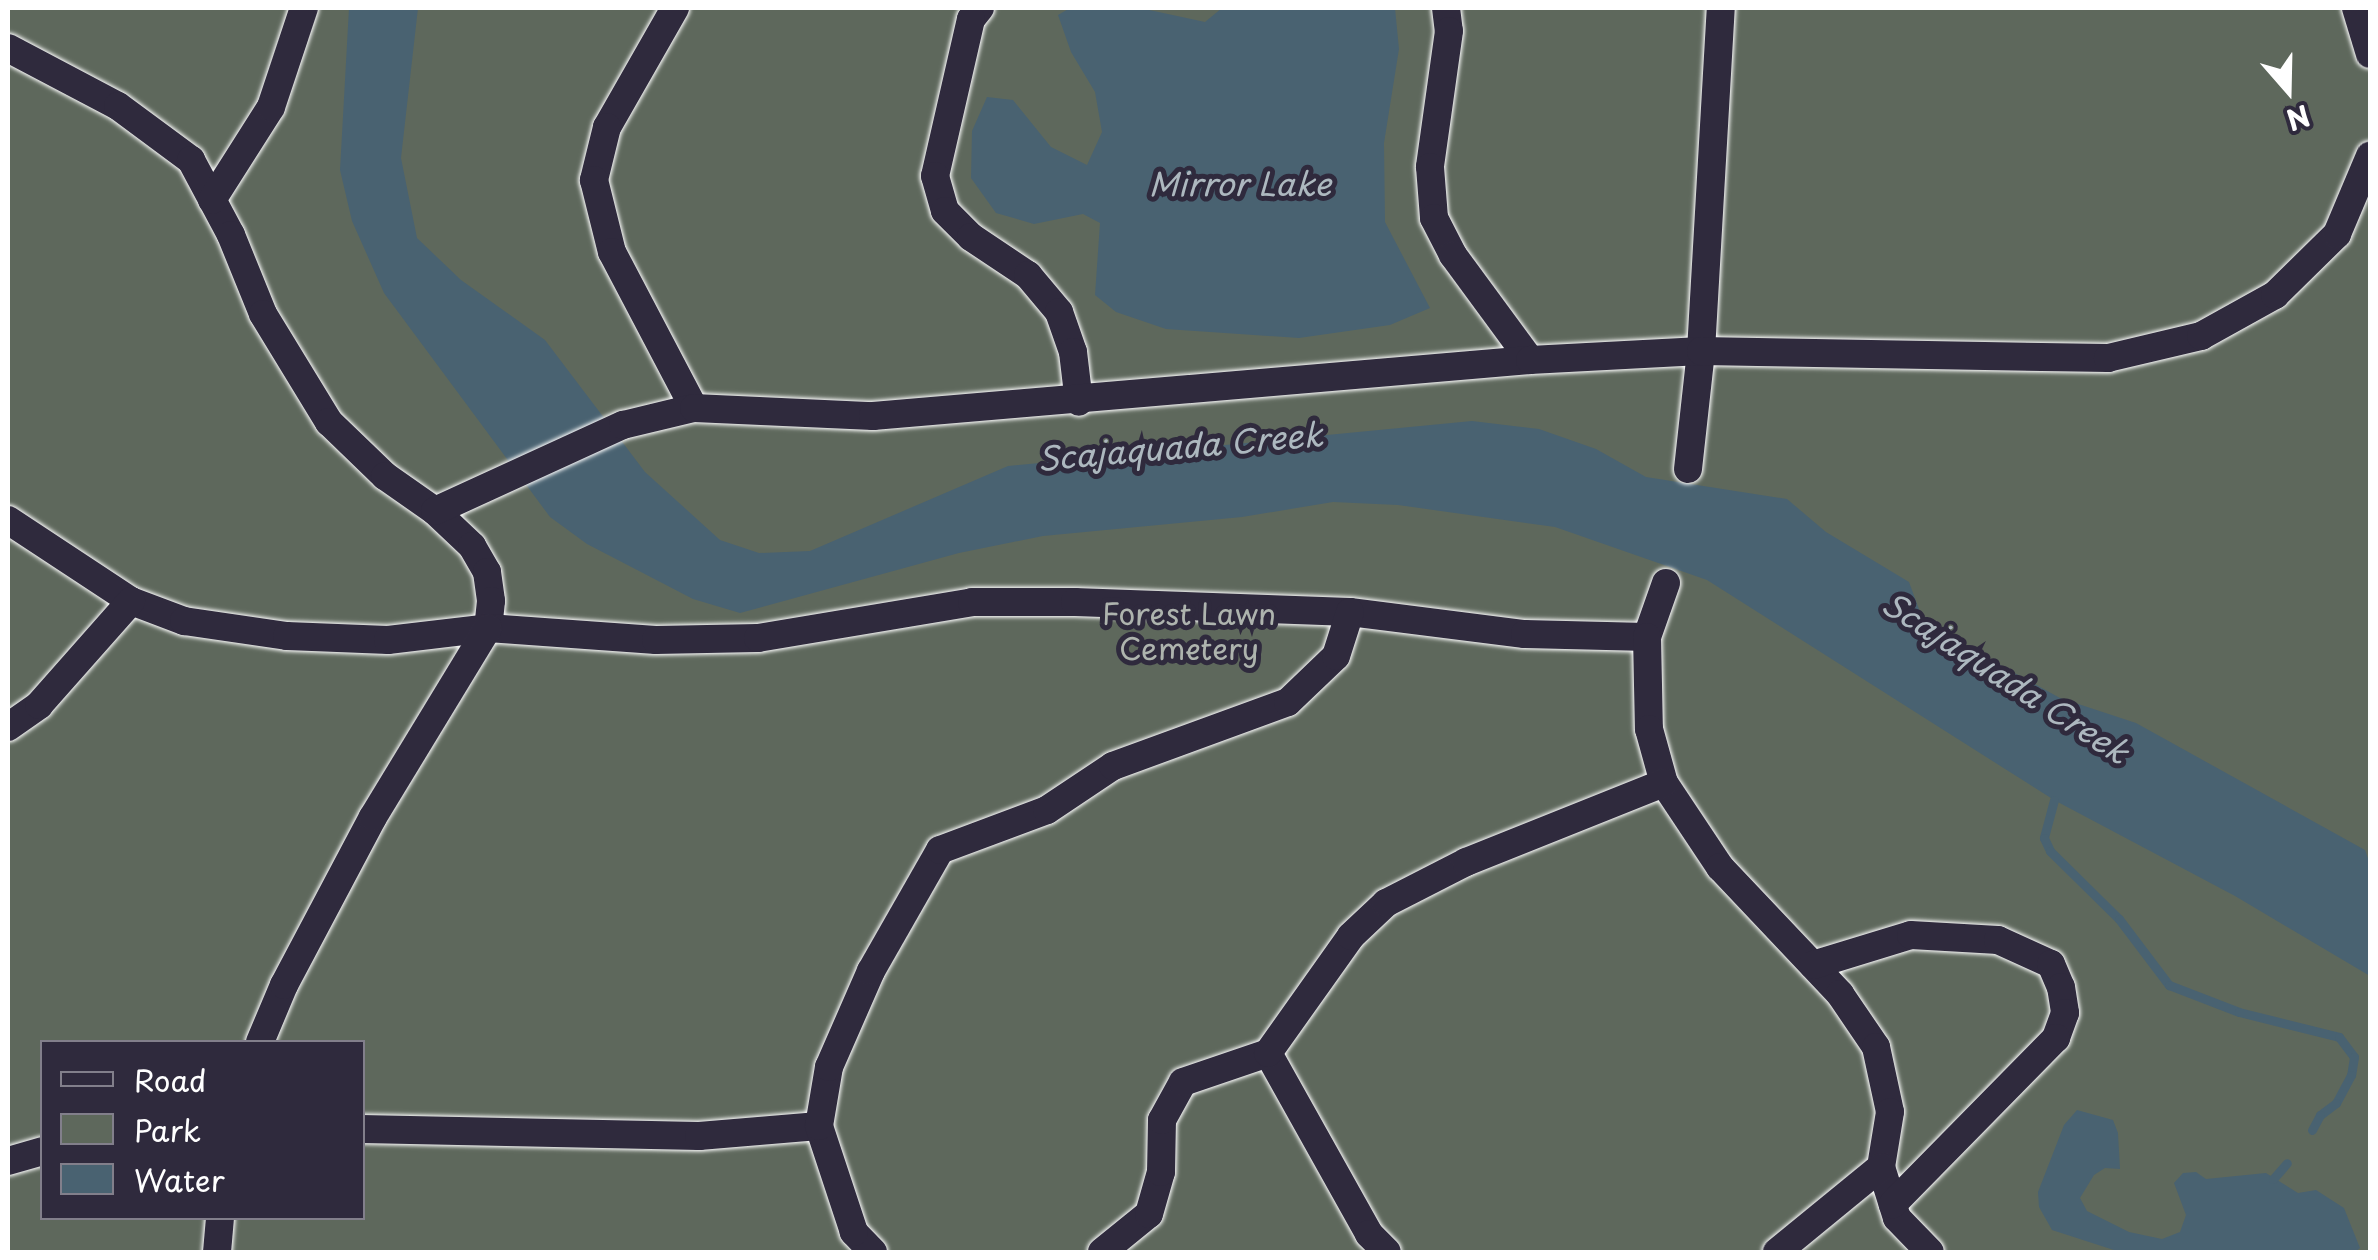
<!DOCTYPE html>
<html>
<head>
<meta charset="utf-8">
<style>
  body { margin:0 }
  #map { position:relative; width:2378px; height:1260px; overflow:hidden; background:#2f2a3d; font-family:"Playpen Sans",sans-serif }
  div>[style] { position:absolute }
  .green>* { inset:0; background:#5e685c }
  .water>* { inset:0; background:#496271 }
  .stream>* { height:9px; margin:-4.5px; padding:0 4.5px; transform-origin:4.5px; border-radius:4.5px; background:#496271 }
  .roads { filter:drop-shadow(0 0 2px #fff) drop-shadow(0 0 2px #fff) }
  .street>* { height:28px; margin:-14px; padding:0 14px; transform-origin:14px; border-radius:14px; background:#2f2a3d }
  span { translate:-50% -50%; white-space:nowrap; text-align:center; line-height:1.15; -webkit-text-stroke:10px #2f2a3d; paint-order:stroke }
  .park-label { font-size:30px; color:#aeb4ae }
  .water-label { font-size:32px; color:#adb8bf; font-style:italic }
  .frame { position:absolute; inset:0; border:10px solid #fff; pointer-events:none }
  .legend { position:absolute; left:40px; top:1040px; width:325px; height:180px; box-sizing:border-box; background:#2f2a3d; border:2px solid #827f8b; margin:0; padding:12px 18px; list-style:none; font-size:30px; color:#fff }
  .legend li { display:flex; align-items:center; gap:20px; height:50px }
  .legend b { width:50px; border:2px solid #827f8b }
  .north { position:absolute; left:2238px; top:40px; width:100px; height:100px; -webkit-text-stroke:8px #2f2a3d; paint-order:stroke; rotate:160deg; font-size:28px; font-weight:700; line-height:40px; text-align:center; color:#fff }
  .north::after { content:''; display:block; margin:auto; width:35px; height:45px; background:#fff; clip-path:polygon(50% 0,100% 100%,50% 72%,0 100%) }
</style>
</head>
<body>
<div id="map">
  <div class="green">
    <i style="clip-path:polygon(evenodd,8px 8px,2370px 8px,2370px 1252px,8px 1252px,8px 8px,42px 1042px,362px 1042px,362px 1218px,42px 1218px,42px 1042px)"></i>
  </div>
  <div class="water">
    <i style="clip-path:polygon(349px 8px,418px 8px,401px 158px,417px 238px,461px 280px,545px 340px,645px 472px,720px 540px,759px 553px,810px 551px,1008px 466px,1472px 421px,1539px 429px,1596px 449px,1646px 477px,1787px 499px,1826px 532px,1909px 582px,1923px 620px,1949px 637px,2060px 698px,2136px 723px,2365px 850px,2370px 864px,2370px 976px,2235px 896px,2054px 800px,1707px 580px,1555px 527px,1398px 505px,1333px 502px,1242px 517px,1043px 536px,959px 553px,740px 613px,693px 599px,587px 544px,550px 517px,384px 293px,352px 221px,340px 170px)"></i>
    <i style="clip-path:polygon(1070px 8px,1140px 8px,1205px 22px,1222px 8px,1395px 8px,1399px 49px,1384px 143px,1385px 222px,1430px 308px,1390px 325px,1299px 338px,1166px 329px,1116px 312px,1095px 295px,1100px 223px,1083px 214px,1034px 224px,996px 213px,971px 178px,972px 131px,987px 97px,1013px 100px,1051px 147px,1087px 165px,1102px 132px,1095px 92px,1071px 52px,1058px 15px)"></i>
    <i style="clip-path:polygon(2077px 1110px,2113px 1120px,2118px 1133px,2120px 1169px,2105px 1168px,2094px 1175px,2080px 1198px,2087px 1211px,2129px 1232px,2162px 1239px,2180px 1232px,2186px 1215px,2174px 1183px,2183px 1173px,2196px 1172px,2206px 1179px,2266px 1173px,2298px 1193px,2316px 1190px,2344px 1208px,2360px 1248px,2355px 1252px,2120px 1252px,2052px 1230px,2039px 1207px,2038px 1192px,2064px 1125px)"></i>
  </div>
  <div class="stream">
    <i style="left:2054px;top:800px;width:39px;rotate:105deg"></i>
    <i style="left:2044px;top:838px;width:14px;rotate:65deg"></i>
    <i style="left:2050px;top:851px;width:97px;rotate:44.6deg"></i>
    <i style="left:2119px;top:919px;width:83px;rotate:52.9deg"></i>
    <i style="left:2169px;top:985px;width:75px;rotate:21.1deg"></i>
    <i style="left:2239px;top:1012px;width:103px;rotate:14deg"></i>
    <i style="left:2339px;top:1037px;width:25px;rotate:53deg"></i>
    <i style="left:2354px;top:1057px;width:18px;rotate:99deg"></i>
    <i style="left:2351px;top:1075px;width:32px;rotate:118deg"></i>
    <i style="left:2336px;top:1103px;width:20px;rotate:143deg"></i>
    <i style="left:2320px;top:1115px;width:17px;rotate:118deg"></i>
    <i style="left:2273px;top:1179px;width:21px;rotate:-49deg"></i>
  </div>
  <div class="roads">
    <div class="street">
      <i style="left:675px;top:8px;width:137px;rotate:119.7deg"></i>
      <i style="left:607px;top:127px;width:55px;rotate:103.8deg"></i>
      <i style="left:594px;top:180px;width:74px;rotate:76deg"></i>
      <i style="left:612px;top:252px;width:176px;rotate:62.3deg"></i>
      <i style="left:980px;top:8px;width:14px;rotate:129deg"></i>
      <i style="left:971px;top:19px;width:161px;rotate:102.9deg"></i>
      <i style="left:935px;top:176px;width:36px;rotate:74deg"></i>
      <i style="left:945px;top:211px;width:37px;rotate:45deg"></i>
      <i style="left:971px;top:237px;width:69px;rotate:33.7deg"></i>
      <i style="left:1028px;top:275px;width:48px;rotate:50deg"></i>
      <i style="left:1059px;top:312px;width:42px;rotate:70.7deg"></i>
      <i style="left:1073px;top:352px;width:50px;rotate:83.2deg"></i>
      <i style="left:1446px;top:8px;width:23px;rotate:83deg"></i>
      <i style="left:1449px;top:31px;width:137px;rotate:98deg"></i>
      <i style="left:1430px;top:167px;width:51px;rotate:85.5deg"></i>
      <i style="left:1434px;top:218px;width:42px;rotate:62.8deg"></i>
      <i style="left:1453px;top:255px;width:130px;rotate:53.7deg"></i>
      <i style="left:2356px;top:8px;width:48px;rotate:73.1deg"></i>
      <i style="left:8px;top:48px;width:124px;rotate:27.8deg"></i>
      <i style="left:118px;top:106px;width:91px;rotate:36.5deg"></i>
      <i style="left:191px;top:160px;width:85px;rotate:61.9deg"></i>
      <i style="left:231px;top:235px;width:85px;rotate:67.9deg"></i>
      <i style="left:263px;top:314px;width:127px;rotate:58.6deg"></i>
      <i style="left:329px;top:422px;width:78px;rotate:44deg"></i>
      <i style="left:385px;top:476px;width:61px;rotate:35deg"></i>
      <i style="left:435px;top:511px;width:51px;rotate:43.4deg"></i>
      <i style="left:472px;top:546px;width:30px;rotate:60deg"></i>
      <i style="left:487px;top:572px;width:29px;rotate:82deg"></i>
      <i style="left:491px;top:601px;width:27px;rotate:96deg"></i>
      <i style="left:488px;top:628px;width:168px;rotate:4.1deg"></i>
      <i style="left:656px;top:640px;width:102px;rotate:-1.1deg"></i>
      <i style="left:758px;top:638px;width:217px;rotate:-9.5deg"></i>
      <i style="left:972px;top:602px;width:103px"></i>
      <i style="left:1075px;top:602px;width:275px;rotate:2.1deg"></i>
      <i style="left:1350px;top:612px;width:176px;rotate:7.2deg"></i>
      <i style="left:1525px;top:634px;width:122px;rotate:1.4deg"></i>
      <i style="left:212px;top:200px;width:110px;rotate:-57.6deg"></i>
      <i style="left:271px;top:107px;width:104px;rotate:-71.6deg"></i>
      <i style="left:1688px;top:469px;width:119px;rotate:-83.7deg"></i>
      <i style="left:1701px;top:351px;width:344px;rotate:-86.7deg"></i>
      <i style="left:435px;top:511px;width:207px;rotate:-24.6deg"></i>
      <i style="left:623px;top:425px;width:73px;rotate:-13.5deg"></i>
      <i style="left:694px;top:408px;width:179px;rotate:2.6deg"></i>
      <i style="left:873px;top:416px;width:659px;rotate:-4.87deg"></i>
      <i style="left:1530px;top:360px;width:171px;rotate:-3deg"></i>
      <i style="left:1701px;top:351px;width:407px;rotate:1deg"></i>
      <i style="left:2108px;top:358px;width:96px;rotate:-13.3deg"></i>
      <i style="left:2201px;top:336px;width:85px;rotate:-29deg"></i>
      <i style="left:2275px;top:295px;width:87px;rotate:-44.5deg"></i>
      <i style="left:2337px;top:234px;width:85px;rotate:-67.1deg"></i>
      <i style="left:8px;top:520px;width:147px;rotate:33.4deg"></i>
      <i style="left:131px;top:601px;width:57px;rotate:20.7deg"></i>
      <i style="left:184px;top:621px;width:104px;rotate:8.3deg"></i>
      <i style="left:287px;top:636px;width:101px;rotate:2.3deg"></i>
      <i style="left:388px;top:640px;width:101px;rotate:-6.8deg"></i>
      <i style="left:1666px;top:583px;width:57px;rotate:109.4deg"></i>
      <i style="left:1647px;top:637px;width:92px;rotate:88.8deg"></i>
      <i style="left:1649px;top:729px;width:56px;rotate:74.5deg"></i>
      <i style="left:1664px;top:783px;width:101px;rotate:56.3deg"></i>
      <i style="left:1720px;top:867px;width:175px;rotate:46.6deg"></i>
      <i style="left:1840px;top:994px;width:64px;rotate:55.8deg"></i>
      <i style="left:1876px;top:1047px;width:66px;rotate:77.8deg"></i>
      <i style="left:1890px;top:1112px;width:56px;rotate:99.3deg"></i>
      <i style="left:1881px;top:1167px;width:53px;rotate:72.6deg"></i>
      <i style="left:1897px;top:1218px;width:47px;rotate:45.9deg"></i>
      <i style="left:8px;top:727px;width:38px;rotate:-35deg"></i>
      <i style="left:39px;top:705px;width:139px;rotate:-48.5deg"></i>
      <i style="left:1813px;top:965px;width:102px;rotate:-17deg"></i>
      <i style="left:1911px;top:935px;width:87px;rotate:3.3deg"></i>
      <i style="left:1998px;top:940px;width:58px;rotate:24.4deg"></i>
      <i style="left:2051px;top:964px;width:25px;rotate:67deg"></i>
      <i style="left:2061px;top:987px;width:26px;rotate:81deg"></i>
      <i style="left:2065px;top:1013px;width:27px;rotate:110deg"></i>
      <i style="left:2056px;top:1038px;width:233px;rotate:134.5deg"></i>
      <i style="left:260px;top:1042px;width:62px;rotate:-67.2deg"></i>
      <i style="left:284px;top:985px;width:190px;rotate:-62.1deg"></i>
      <i style="left:373px;top:817px;width:221px;rotate:-58.7deg"></i>
      <i style="left:1268px;top:1053px;width:207px;rotate:60.8deg"></i>
      <i style="left:1369px;top:1234px;width:25px;rotate:45deg"></i>
      <i style="left:362px;top:1129px;width:337px;rotate:1.2deg"></i>
      <i style="left:699px;top:1136px;width:120px;rotate:-4.8deg"></i>
      <i style="left:8px;top:1161px;width:35px;rotate:-16deg"></i>
      <i style="left:217px;top:1252px;width:34px;rotate:-85deg"></i>
      <i style="left:873px;top:1252px;width:28px;rotate:-134deg"></i>
      <i style="left:854px;top:1232px;width:112px;rotate:-108.3deg"></i>
      <i style="left:819px;top:1126px;width:60px;rotate:-80.4deg"></i>
      <i style="left:829px;top:1067px;width:105px;rotate:-66.4deg"></i>
      <i style="left:871px;top:971px;width:139px;rotate:-60.3deg"></i>
      <i style="left:940px;top:850px;width:114px;rotate:-20.5deg"></i>
      <i style="left:1047px;top:810px;width:79px;rotate:-33.7deg"></i>
      <i style="left:1113px;top:766px;width:186px;rotate:-20.1deg"></i>
      <i style="left:1288px;top:702px;width:66px;rotate:-43.8deg"></i>
      <i style="left:1336px;top:656px;width:46px;rotate:-72.3deg"></i>
      <i style="left:1102px;top:1252px;width:60px;rotate:-39deg"></i>
      <i style="left:1149px;top:1214px;width:44px;rotate:-74.1deg"></i>
      <i style="left:1161px;top:1172px;width:52px;rotate:-88.9deg"></i>
      <i style="left:1162px;top:1120px;width:43px;rotate:-61.1deg"></i>
      <i style="left:1183px;top:1082px;width:90px;rotate:-18.8deg"></i>
      <i style="left:1268px;top:1053px;width:143px;rotate:-54.6deg"></i>
      <i style="left:1351px;top:936px;width:48px;rotate:-43.3deg"></i>
      <i style="left:1386px;top:903px;width:90px;rotate:-27.1deg"></i>
      <i style="left:1466px;top:862px;width:213px;rotate:-21.8deg"></i>
      <i style="left:1777px;top:1252px;width:134px;rotate:-39.3deg"></i>
    </div>
  </div>
  <div class="park-label">
    <span style="left:1189px;top:630px">Forest Lawn<br>Cemetery</span>
  </div>
  <div class="water-label">
    <span style="left:1240px;top:183px">Mirror Lake</span>
    <span style="left:1180px;top:446px;rotate:-5deg">Scajaquada Creek</span>
    <span style="left:2006px;top:677px;rotate:33deg">Scajaquada Creek</span>
  </div>
  <div class="frame"></div>
  <ul class="legend">
  <li><b style="height:12px;background:#2f2a3d"></b>Road</li>
  <li><b style="height:28px;background:#5e685c"></b>Park</li>
  <li><b style="height:28px;background:#496271"></b>Water</li>
  </ul>
  <div class="north">N</div>
</div>
</body>
</html>
